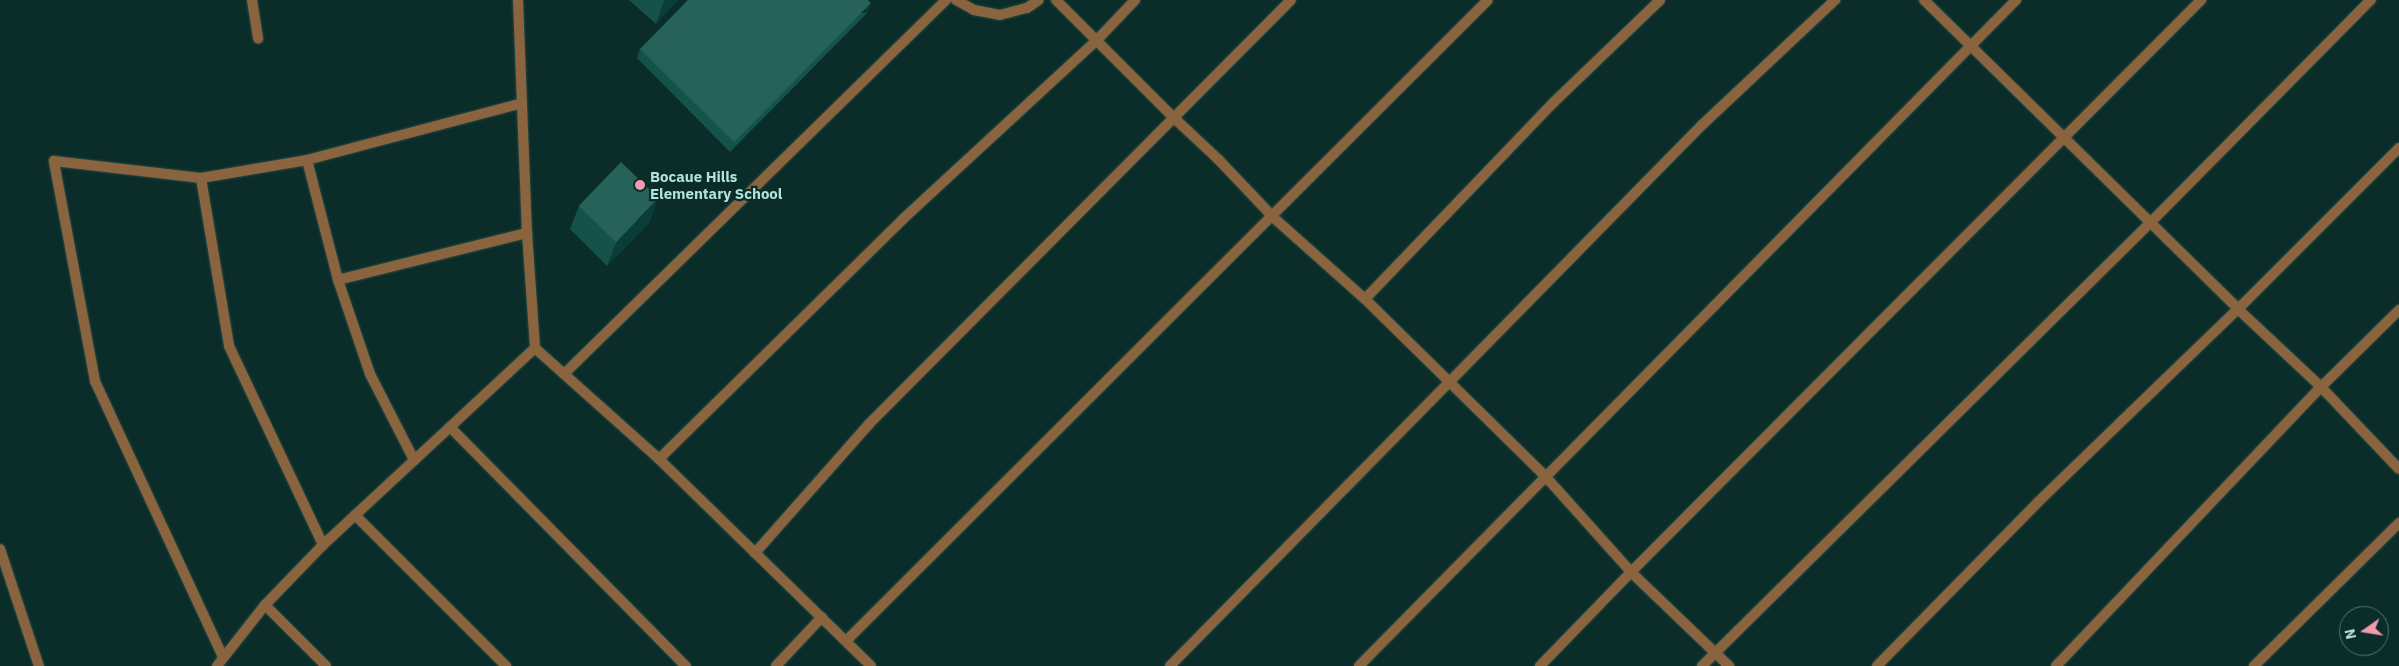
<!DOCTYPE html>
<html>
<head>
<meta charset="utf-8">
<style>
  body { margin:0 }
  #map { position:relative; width:2399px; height:666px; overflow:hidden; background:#0b2d29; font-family:"IBM Plex Sans",sans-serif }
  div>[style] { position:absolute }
  .roads { filter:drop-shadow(0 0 1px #264a45) drop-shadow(0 0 1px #264a45) }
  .lane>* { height:10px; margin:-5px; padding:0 5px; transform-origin:5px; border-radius:5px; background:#8a643f }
  .street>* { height:10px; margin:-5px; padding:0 5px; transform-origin:5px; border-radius:5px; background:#8a643f }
  .wall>* { inset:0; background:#15524b }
  .shaded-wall>* { inset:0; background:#0a3d37; transform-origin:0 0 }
  .building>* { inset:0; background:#26615a; transform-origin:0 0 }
  .dots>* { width:14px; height:14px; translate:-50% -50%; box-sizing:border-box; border:2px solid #0b2d29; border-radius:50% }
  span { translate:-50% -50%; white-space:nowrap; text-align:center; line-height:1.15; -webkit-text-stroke:4.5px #0b2d29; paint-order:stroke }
  .poi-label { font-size:15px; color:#b3e2da; font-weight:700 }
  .left { translate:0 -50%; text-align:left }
  .north { position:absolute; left:2339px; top:606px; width:50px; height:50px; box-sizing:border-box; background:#0b2d29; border:1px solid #4e7570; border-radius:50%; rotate:257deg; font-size:14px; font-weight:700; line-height:20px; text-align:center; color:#b3e2da }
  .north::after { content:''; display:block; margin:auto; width:18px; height:22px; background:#f29aaf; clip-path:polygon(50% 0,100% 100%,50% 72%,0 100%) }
</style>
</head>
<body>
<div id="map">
  <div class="roads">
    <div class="lane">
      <i style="left:252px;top:0;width:39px;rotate:81deg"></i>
    </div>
    <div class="street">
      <i style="left:518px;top:0;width:233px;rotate:87.8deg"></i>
      <i style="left:527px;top:233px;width:115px;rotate:86deg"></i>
      <i style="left:535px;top:348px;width:166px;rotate:41.8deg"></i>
      <i style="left:659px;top:459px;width:296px;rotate:44.3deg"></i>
      <i style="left:956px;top:0;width:21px;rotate:29deg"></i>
      <i style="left:974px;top:10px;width:26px;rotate:11deg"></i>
      <i style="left:1000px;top:15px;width:28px;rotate:-15deg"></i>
      <i style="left:1027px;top:8px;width:14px;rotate:-34deg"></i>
      <i style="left:1056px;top:0;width:165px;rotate:45deg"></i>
      <i style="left:1173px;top:117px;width:62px;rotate:43deg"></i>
      <i style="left:1218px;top:159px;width:80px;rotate:46.5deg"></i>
      <i style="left:1273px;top:217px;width:123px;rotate:41.7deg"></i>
      <i style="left:1365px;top:299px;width:252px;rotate:44.5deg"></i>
      <i style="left:1545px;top:476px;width:129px;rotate:48.1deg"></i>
      <i style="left:1631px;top:572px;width:136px;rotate:43.8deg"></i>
      <i style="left:1924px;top:0;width:441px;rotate:44.5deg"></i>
      <i style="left:2238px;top:309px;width:114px;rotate:43.2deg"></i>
      <i style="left:2321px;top:387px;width:113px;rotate:46.4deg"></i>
      <i style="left:307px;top:160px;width:124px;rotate:75.5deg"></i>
      <i style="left:338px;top:280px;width:99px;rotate:71.2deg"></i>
      <i style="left:370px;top:374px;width:97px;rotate:62.9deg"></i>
      <i style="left:201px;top:178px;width:170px;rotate:80.5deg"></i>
      <i style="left:229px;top:346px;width:220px;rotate:64.7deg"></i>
      <i style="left:338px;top:280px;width:195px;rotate:-14deg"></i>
      <i style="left:1365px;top:299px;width:270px;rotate:-46.2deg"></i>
      <i style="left:1552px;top:104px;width:150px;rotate:-43.9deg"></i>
      <i style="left:564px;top:374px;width:535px;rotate:-44.39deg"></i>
      <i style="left:450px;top:427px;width:336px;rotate:45.4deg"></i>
      <i style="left:659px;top:459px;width:342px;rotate:-44.5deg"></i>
      <i style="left:903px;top:219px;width:265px;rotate:-42.7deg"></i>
      <i style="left:1098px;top:39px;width:54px;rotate:-46.5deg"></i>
      <i style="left:355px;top:515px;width:214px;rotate:45deg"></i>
      <i style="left:0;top:549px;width:123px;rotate:71.6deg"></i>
      <i style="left:755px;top:553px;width:172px;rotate:-48.5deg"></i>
      <i style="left:869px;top:424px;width:598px;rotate:-45.14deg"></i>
      <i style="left:265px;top:605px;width:86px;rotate:45deg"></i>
      <i style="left:846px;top:641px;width:907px;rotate:-44.96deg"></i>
      <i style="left:223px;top:657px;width:304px;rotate:-114.9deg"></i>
      <i style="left:95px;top:381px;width:224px;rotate:-100.6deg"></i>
      <i style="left:54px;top:161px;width:148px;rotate:6.6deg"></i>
      <i style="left:201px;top:178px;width:108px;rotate:-9.6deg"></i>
      <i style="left:307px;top:160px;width:222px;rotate:-14.8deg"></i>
      <i style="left:217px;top:666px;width:78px;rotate:-51.8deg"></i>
      <i style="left:265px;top:605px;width:83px;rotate:-46deg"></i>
      <i style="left:323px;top:545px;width:289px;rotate:-42.9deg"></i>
      <i style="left:776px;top:666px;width:67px;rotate:-46.8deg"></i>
      <i style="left:1170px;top:666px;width:759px;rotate:-45.48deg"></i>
      <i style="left:1702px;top:125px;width:183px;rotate:-43.2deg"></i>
      <i style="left:1359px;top:666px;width:936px;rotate:-45.39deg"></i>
      <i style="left:1540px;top:666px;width:131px;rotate:-45.9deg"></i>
      <i style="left:1631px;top:572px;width:808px;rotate:-45.1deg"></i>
      <i style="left:1702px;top:666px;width:630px;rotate:-44.68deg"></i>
      <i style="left:2150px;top:223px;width:314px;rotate:-45.3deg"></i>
      <i style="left:1877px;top:666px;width:230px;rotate:-45.5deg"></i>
      <i style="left:2038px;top:502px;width:278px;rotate:-44deg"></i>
      <i style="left:2238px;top:309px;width:228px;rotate:-45deg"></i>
      <i style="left:2056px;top:666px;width:385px;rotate:-46.5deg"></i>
      <i style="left:2321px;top:387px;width:110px;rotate:-44.6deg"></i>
      <i style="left:2254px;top:666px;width:204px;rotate:-44.6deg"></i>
    </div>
  </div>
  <div class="wall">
    <i style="clip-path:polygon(629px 0,678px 0,656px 24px)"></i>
    <i style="clip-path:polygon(868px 12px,730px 152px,637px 58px,640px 49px)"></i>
    <i style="clip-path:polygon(579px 206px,650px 222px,607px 266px,570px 229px)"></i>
  </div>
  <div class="shaded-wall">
    <i style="clip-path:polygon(665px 0,678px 0,656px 24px,664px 1px)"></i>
    <i style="left:871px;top:3px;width:9px;height:195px;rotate:108deg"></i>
    <i style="clip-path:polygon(658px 198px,650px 222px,607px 266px,616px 243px)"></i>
  </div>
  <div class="building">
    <i style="clip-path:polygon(688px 0,868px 0,871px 3px,734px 142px,640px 49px)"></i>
    <i style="left:621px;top:162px;width:52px;height:61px;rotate:44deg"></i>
  </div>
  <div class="dots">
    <i style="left:640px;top:185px;background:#f29aaf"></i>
  </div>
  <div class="poi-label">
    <span class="left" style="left:650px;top:185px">Bocaue Hills<br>Elementary School</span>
  </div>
  <div class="north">N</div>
</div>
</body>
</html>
